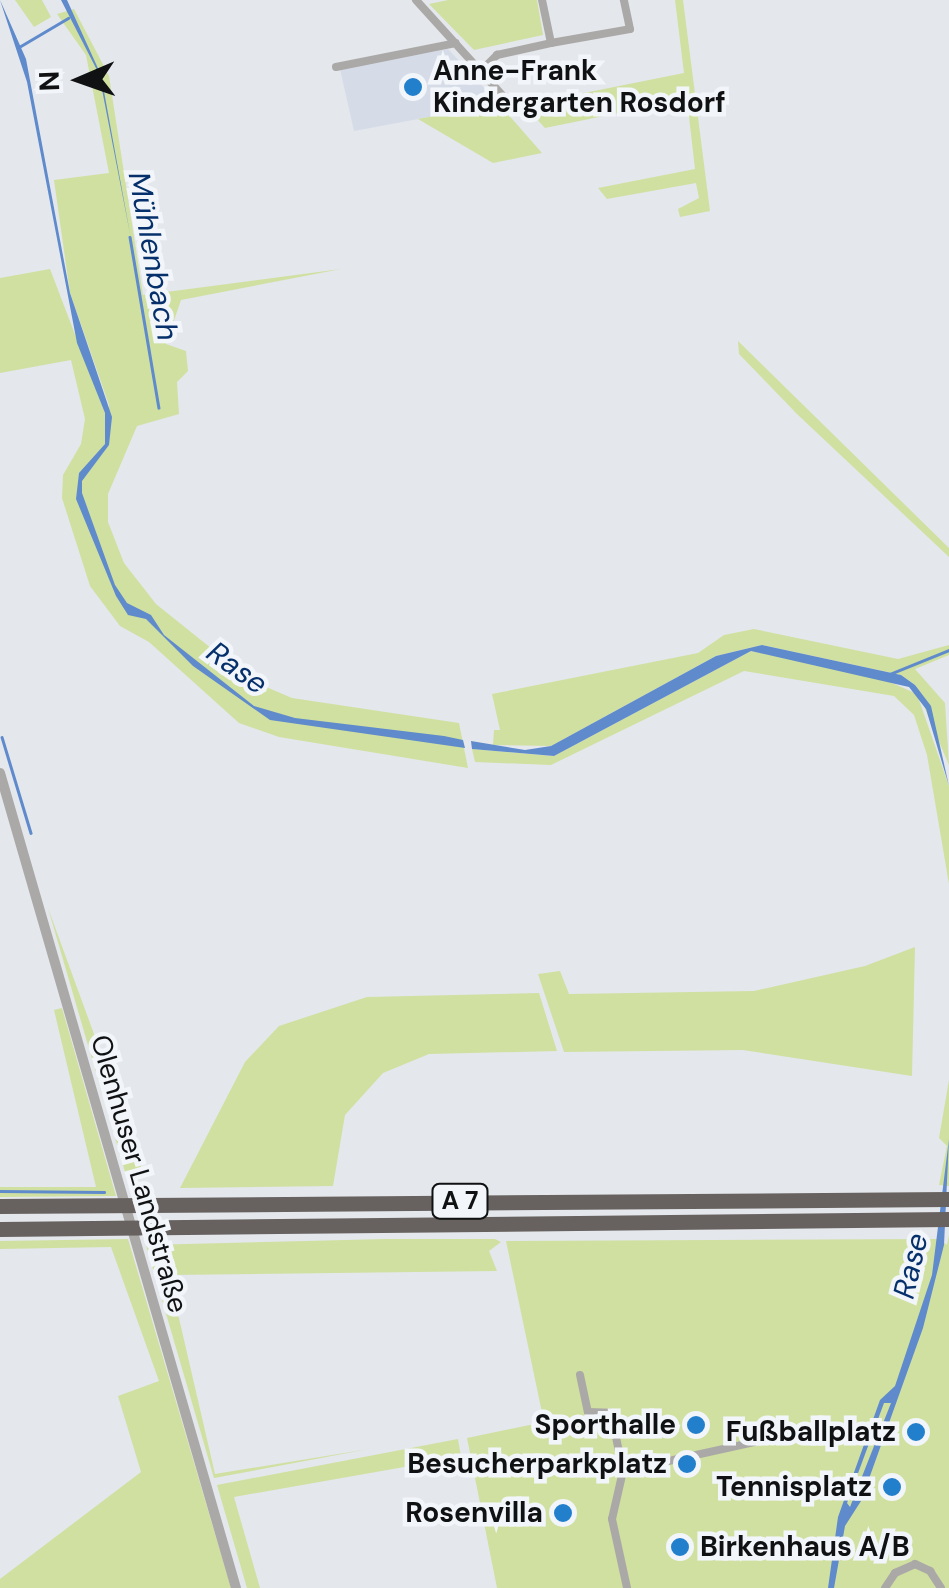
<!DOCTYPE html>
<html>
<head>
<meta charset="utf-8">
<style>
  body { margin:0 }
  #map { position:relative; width:949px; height:1588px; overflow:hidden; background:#e4e7ec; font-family:"DM Sans",sans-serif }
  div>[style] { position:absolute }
  .built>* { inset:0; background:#d5dce7 }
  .green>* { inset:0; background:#d0e0a0 }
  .water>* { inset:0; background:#5f8acc }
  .stream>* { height:2.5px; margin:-1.25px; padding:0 1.25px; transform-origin:1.25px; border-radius:1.25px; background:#5f8acc }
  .minor>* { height:8px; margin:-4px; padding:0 4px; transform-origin:4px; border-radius:4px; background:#aba9a7 }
  .tertiary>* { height:10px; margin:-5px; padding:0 5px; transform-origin:5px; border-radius:5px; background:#aba9a7 }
  .motorway>* { height:15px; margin:-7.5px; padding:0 7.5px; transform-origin:7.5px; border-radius:7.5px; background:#67625f }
  .dots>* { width:28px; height:28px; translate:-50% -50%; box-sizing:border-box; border:5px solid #f2f5f9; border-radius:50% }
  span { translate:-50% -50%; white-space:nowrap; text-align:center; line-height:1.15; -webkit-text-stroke:9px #f2f5f9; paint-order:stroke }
  .shield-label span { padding:2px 8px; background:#f2f5f9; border:2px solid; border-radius:8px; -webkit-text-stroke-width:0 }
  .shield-label { font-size:25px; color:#101113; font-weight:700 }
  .poi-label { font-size:28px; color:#101113; font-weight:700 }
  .left { translate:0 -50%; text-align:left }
  .right { translate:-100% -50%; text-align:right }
  .street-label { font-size:28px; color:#101113 }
  .water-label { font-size:30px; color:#06306b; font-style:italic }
  .north { position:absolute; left:30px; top:30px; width:100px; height:100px; -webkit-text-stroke:8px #f2f5f9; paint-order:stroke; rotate:268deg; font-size:28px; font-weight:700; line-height:40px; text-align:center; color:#101113 }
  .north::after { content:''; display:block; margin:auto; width:35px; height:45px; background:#101113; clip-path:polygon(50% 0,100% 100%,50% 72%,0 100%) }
</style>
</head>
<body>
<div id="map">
  <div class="built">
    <i style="clip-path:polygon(448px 49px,499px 104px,354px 131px,340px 69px)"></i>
  </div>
  <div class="green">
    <i style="clip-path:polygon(15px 0,42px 0,51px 17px,34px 27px)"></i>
    <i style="clip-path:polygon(448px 0,537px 0,543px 35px,474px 50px,429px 4px)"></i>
    <i style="clip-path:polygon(675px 0,683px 0,710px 211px,680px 217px,678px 209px,699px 198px,696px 183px,607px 199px,598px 188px,695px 169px,687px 99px,545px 128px,524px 105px,684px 73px)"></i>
    <i style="clip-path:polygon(74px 9px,109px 76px,143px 295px,341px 269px,181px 300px,166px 344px,186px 351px,188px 371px,177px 382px,179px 414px,137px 426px,108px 494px,108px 522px,124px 563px,156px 604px,252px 681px,292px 698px,459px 723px,468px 768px,279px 737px,239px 723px,149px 642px,120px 626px,90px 586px,62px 498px,63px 475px,81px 444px,85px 419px,71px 360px,0 373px,0 278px,50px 269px,105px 413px,105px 444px,84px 476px,109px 445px,109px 405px,70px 293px,54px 180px,109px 173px,86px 55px,57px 14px)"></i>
    <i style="clip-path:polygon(499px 104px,542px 153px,493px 163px,418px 119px)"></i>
    <i style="clip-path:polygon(738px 341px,949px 548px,949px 557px,798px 415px,739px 354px)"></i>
    <i style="clip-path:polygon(754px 629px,898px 659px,949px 645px,949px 655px,915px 669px,945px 703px,949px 765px,915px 685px,901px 675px,762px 645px,716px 656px,551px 746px,493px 745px,494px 730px,500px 730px,492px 694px,698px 653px,724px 635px)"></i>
    <i style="clip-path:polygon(751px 651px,874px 675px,917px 694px,949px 786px,949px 884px,927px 755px,914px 715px,894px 696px,744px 671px,551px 765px,475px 762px,472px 749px,554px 756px)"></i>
    <i style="clip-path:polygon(48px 908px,141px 1163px,141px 1177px,130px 1189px)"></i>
    <i style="clip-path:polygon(915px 947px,912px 1076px,743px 1050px,564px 1052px,538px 974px,560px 971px,569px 994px,754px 991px,865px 966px)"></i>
    <i style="clip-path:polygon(539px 993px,557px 1051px,429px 1054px,383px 1073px,345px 1115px,333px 1186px,180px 1188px,245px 1062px,279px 1026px,367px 997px)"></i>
    <i style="clip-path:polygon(62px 1008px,116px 1196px,0 1197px,0 1187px,96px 1187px,54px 1010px)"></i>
    <i style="clip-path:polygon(949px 1080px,949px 1186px,939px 1185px,947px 1146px,939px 1138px)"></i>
    <i style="clip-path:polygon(949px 1235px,949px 1588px,497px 1588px,467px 1438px,544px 1422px,506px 1241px,939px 1239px,947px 1245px)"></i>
    <i style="clip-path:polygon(128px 1239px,231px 1588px,0 1588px,0 1579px,141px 1472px,118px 1396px,159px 1381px,111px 1247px,0 1249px,0 1241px)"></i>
    <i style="clip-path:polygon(386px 1239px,495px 1239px,501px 1242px,489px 1251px,497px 1271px,169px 1275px,215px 1474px,369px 1449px,214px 1478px,146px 1245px)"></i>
    <i style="clip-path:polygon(458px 1439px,461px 1457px,234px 1497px,260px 1588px,247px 1588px,217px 1485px)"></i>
  </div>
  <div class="water">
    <i style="clip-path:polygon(0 0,26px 59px,70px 293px,112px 417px,109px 445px,82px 481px,82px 493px,115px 585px,127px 603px,151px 615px,164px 635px,254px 706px,295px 718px,444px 736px,463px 740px,465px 748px,270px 720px,193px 666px,146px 619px,128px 615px,116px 596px,76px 499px,79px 473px,105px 444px,105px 413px,77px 343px,27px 82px)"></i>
    <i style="clip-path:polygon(61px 0,67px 0,101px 75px,131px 239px,99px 74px)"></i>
    <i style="clip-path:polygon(762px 645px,901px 675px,915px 685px,931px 706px,949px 786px,926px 709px,909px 687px,751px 651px,554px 756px,472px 749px,471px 741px,525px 750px,551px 746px,716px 656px)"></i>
    <i style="clip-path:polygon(evenodd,949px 1139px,944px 1245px,923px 1328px,861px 1501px,845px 1526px,834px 1588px,828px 1588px,838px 1517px,880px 1400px,895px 1386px,932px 1275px,949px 1139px,884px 1403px,891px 1403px,850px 1507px,847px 1503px,884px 1403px)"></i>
  </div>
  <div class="stream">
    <i style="left:19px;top:47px;width:57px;rotate:-30.6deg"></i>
    <i style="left:130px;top:237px;width:173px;rotate:80.4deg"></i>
    <i style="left:890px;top:674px;width:64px;rotate:-22.1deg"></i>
    <i style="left:2px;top:737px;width:100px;rotate:73.2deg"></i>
    <i style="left:0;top:1191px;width:104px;rotate:0.6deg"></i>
  </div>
  <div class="minor">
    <i style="left:416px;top:0;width:144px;rotate:47.8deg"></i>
    <i style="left:551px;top:43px;width:80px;rotate:-10deg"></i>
    <i style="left:630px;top:29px;width:30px;rotate:-102deg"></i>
    <i style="left:336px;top:67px;width:122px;rotate:-11.3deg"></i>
    <i style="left:481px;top:71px;width:23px;rotate:-45deg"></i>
    <i style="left:497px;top:55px;width:55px;rotate:-12.5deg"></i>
    <i style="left:551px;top:43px;width:44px;rotate:-101.8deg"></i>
    <i style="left:580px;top:1375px;width:38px;rotate:78deg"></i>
    <i style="left:588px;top:1412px;width:23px;rotate:2deg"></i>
    <i style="left:611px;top:1413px;width:59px;rotate:78.3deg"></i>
    <i style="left:623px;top:1471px;width:49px;rotate:102.9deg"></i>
    <i style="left:612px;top:1519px;width:71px;rotate:77.7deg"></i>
    <i style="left:623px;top:1471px;width:144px;rotate:-12.4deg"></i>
    <i style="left:885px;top:1588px;width:18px;rotate:-56deg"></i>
    <i style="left:895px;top:1573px;width:22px;rotate:-24deg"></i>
    <i style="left:915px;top:1564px;width:17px;rotate:25deg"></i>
    <i style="left:930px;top:1571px;width:20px;rotate:57deg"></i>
  </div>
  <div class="tertiary">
    <i style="left:0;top:773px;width:848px;rotate:73.85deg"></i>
  </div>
  <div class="motorway">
    <i style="left:0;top:1206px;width:949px;rotate:-0.42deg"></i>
    <i style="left:0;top:1229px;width:949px;rotate:-0.6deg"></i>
  </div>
  <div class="dots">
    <i style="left:413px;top:87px;background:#227fcc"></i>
    <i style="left:696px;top:1425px;background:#227fcc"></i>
    <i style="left:916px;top:1432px;background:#227fcc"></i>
    <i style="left:687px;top:1464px;background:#227fcc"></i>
    <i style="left:892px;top:1487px;background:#227fcc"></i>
    <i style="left:563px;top:1513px;background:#227fcc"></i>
    <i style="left:680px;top:1547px;background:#227fcc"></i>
  </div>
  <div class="shield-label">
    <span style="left:460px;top:1201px">A 7</span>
  </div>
  <div class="poi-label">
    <span class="left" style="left:433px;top:87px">Anne-Frank<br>Kindergarten Rosdorf</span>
    <span class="right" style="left:676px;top:1425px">Sporthalle</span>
    <span class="right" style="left:896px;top:1432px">Fußballplatz</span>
    <span class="right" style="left:667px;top:1464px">Besucherparkplatz</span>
    <span class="right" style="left:872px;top:1487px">Tennisplatz</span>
    <span class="right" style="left:543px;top:1513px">Rosenvilla</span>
    <span class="left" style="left:700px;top:1547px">Birkenhaus A/B</span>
  </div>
  <div class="street-label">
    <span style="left:139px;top:1174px;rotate:74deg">Olenhuser Landstraße</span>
  </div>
  <div class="water-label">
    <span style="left:153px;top:256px;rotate:80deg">Mühlenbach</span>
    <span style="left:237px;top:668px;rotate:36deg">Rase</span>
    <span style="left:911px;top:1266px;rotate:-77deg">Rase</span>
  </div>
  <div class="north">N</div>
</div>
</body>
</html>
